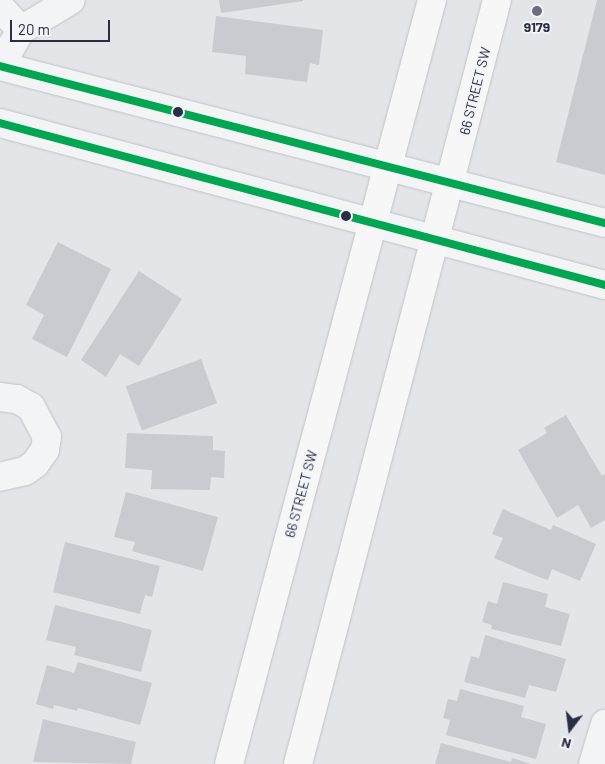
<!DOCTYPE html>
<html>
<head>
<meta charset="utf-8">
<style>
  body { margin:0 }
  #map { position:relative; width:605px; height:764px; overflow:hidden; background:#e4e5e9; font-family:Barlow,sans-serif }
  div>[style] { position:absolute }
  .building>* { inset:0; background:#cacbd0; transform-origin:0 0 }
  .roads { filter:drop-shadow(0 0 1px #c2c3c7) drop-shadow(0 0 1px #c2c3c7) }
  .minor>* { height:28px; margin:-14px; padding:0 14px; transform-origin:14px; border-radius:14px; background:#f3f4f6 }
  .major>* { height:28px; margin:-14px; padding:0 14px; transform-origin:14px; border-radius:14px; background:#f7f7f7 }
  .bus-1>* { height:8px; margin:-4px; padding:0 4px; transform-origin:4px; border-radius:4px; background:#00a651 }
  .dots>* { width:14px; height:14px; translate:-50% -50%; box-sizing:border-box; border:2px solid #f2f4f8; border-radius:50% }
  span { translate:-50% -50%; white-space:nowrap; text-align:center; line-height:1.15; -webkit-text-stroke:4px #f2f4f8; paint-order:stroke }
  .poi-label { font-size:14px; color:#292e44; font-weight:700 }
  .street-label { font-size:14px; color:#292e44 }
  .north { position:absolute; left:545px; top:704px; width:50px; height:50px; -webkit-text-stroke:4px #f2f4f8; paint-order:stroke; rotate:195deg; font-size:14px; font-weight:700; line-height:20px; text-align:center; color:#292e44 }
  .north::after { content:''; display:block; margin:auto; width:18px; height:22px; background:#292e44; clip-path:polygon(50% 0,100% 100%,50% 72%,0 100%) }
  .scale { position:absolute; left:10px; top:20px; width:100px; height:22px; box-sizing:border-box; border:2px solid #292e44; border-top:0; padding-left:6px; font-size:15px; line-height:18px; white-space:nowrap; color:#292e44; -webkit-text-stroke:4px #f2f4f8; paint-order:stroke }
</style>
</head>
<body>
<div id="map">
  <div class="building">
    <i style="clip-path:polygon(219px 0,303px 0,303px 1px,221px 13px)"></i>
    <i style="clip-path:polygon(597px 0,605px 0,605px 175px,556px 162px)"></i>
    <i style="clip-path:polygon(216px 16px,323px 30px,319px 65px,310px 63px,307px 82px,245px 74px,246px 56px,212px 52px)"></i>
    <i style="clip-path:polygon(58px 242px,111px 269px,67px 357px,32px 339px,44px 315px,26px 305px)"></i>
    <i style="clip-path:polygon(139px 271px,182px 299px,139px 366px,120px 354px,106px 377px,81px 360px)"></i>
    <i style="left:201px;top:359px;width:47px;height:80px;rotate:70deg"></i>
    <i style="clip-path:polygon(566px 415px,602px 476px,605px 474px,605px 520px,591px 528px,578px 505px,557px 518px,518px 450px,547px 433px,544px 428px)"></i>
    <i style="clip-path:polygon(127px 433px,213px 436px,213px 450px,225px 451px,224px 478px,211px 477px,210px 490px,151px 489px,152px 470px,125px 468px)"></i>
    <i style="clip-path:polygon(126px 492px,218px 517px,203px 571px,132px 551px,135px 542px,114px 537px)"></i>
    <i style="clip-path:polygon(503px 509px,551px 530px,553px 525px,596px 544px,580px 581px,552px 569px,548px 580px,539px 577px,494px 558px,503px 538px,492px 534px)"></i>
    <i style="clip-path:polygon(65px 542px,160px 566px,152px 597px,145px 595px,140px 614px,53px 592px)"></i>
    <i style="clip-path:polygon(503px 582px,548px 594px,545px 607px,570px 614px,561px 646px,491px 629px,492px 625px,482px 622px,488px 601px,497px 604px)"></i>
    <i style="clip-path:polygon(55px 605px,152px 630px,141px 672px,74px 655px,76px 647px,46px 640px)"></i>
    <i style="clip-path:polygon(485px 635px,566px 659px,556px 692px,529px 685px,525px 698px,464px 682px,471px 656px,479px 658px)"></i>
    <i style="clip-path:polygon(78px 662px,152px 683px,140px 725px,78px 708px,77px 711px,54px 705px,53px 709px,36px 704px,47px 665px,74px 673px)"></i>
    <i style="clip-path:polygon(460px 689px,524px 706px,521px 717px,546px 724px,536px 759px,446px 735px,450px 720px,443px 718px,448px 699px,457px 701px)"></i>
    <i style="clip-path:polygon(43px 719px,136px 742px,131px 764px,33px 762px)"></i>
    <i style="clip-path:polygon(441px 743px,511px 762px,512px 758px,531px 764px,435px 764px)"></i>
  </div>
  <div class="roads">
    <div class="minor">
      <i style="left:0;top:7px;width:31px;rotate:48deg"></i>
      <i style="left:0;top:66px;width:625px;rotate:14.55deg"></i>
      <i style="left:0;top:66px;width:42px;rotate:-59.7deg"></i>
      <i style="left:21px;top:30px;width:58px;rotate:-31deg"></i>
      <i style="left:0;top:123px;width:626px;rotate:14.99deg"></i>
      <i style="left:0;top:397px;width:17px;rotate:7deg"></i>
      <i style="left:17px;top:399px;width:16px;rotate:30deg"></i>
      <i style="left:31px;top:407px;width:34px;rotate:62deg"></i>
      <i style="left:47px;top:437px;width:13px;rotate:99deg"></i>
      <i style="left:45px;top:450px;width:17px;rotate:126deg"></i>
      <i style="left:35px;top:464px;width:12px;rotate:145deg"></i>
      <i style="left:25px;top:471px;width:26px;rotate:167deg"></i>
      <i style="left:593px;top:764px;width:42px;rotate:-73.3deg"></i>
    </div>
    <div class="major">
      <i style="left:229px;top:764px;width:791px;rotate:-75.12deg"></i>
      <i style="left:298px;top:764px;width:789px;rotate:-75.4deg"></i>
    </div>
  </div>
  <div class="bus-1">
    <i style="left:0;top:66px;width:625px;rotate:14.55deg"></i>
    <i style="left:0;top:123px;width:626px;rotate:14.99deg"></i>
  </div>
  <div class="dots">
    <i style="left:537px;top:11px;background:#6a6e7e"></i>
    <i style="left:178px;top:112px;background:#292e44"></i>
    <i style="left:346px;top:216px;background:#292e44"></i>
  </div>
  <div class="poi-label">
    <span style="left:537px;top:27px">9179</span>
  </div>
  <div class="street-label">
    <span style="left:475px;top:91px;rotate:-76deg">66 STREET SW</span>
    <span style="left:301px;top:494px;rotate:-75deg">66 STREET SW</span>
  </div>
  <div class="north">N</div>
  <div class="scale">20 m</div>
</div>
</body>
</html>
